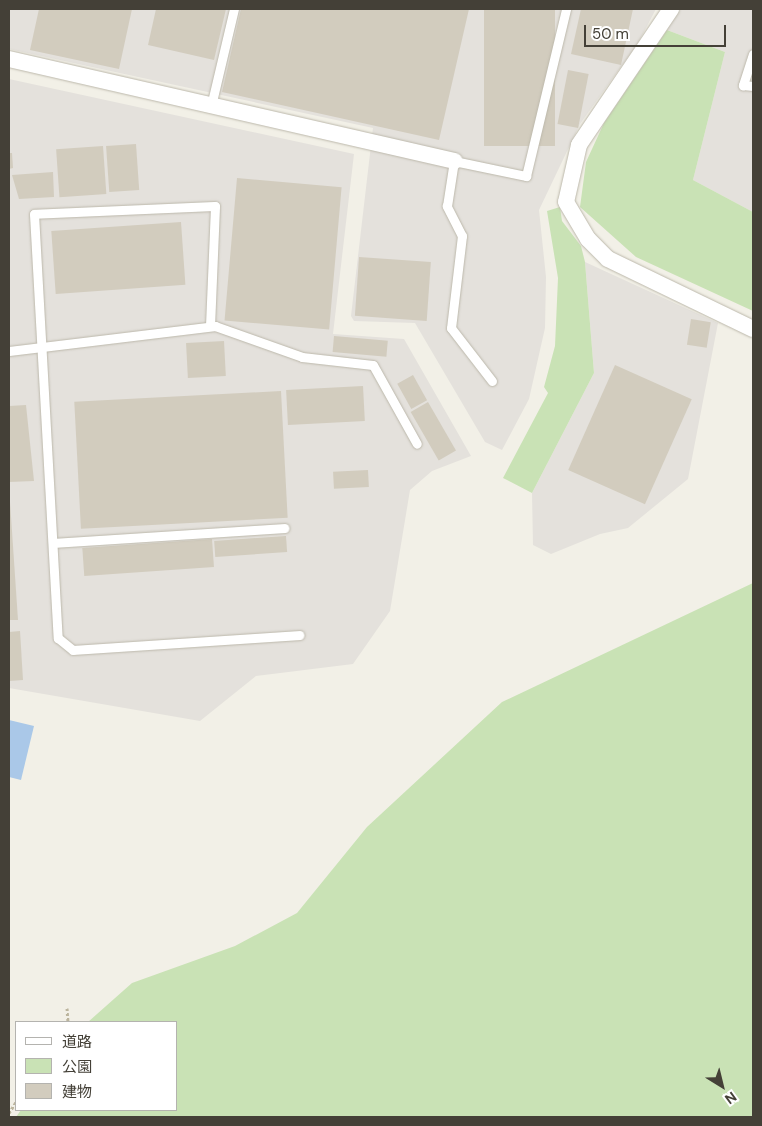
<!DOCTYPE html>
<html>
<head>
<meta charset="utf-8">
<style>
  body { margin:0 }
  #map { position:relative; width:762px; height:1126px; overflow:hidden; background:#f2f0e7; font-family:"DM Sans","Noto Sans JP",sans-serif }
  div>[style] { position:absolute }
  .industrial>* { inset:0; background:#e4e1dc }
  .green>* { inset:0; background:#c9e2b5 }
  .water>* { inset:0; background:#aac8e8 }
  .building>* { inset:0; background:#d2ccbe; transform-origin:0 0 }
  .path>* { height:3px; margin-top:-1.5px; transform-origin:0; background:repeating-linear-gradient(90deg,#bcb59e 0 2.5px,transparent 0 5px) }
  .roads { filter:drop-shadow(0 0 1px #bcb8ab) drop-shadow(0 0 1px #bcb8ab) }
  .service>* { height:9px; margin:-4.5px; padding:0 4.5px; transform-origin:4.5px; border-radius:4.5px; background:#fff }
  .minor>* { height:16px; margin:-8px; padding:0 8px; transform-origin:8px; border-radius:8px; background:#fff }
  span { translate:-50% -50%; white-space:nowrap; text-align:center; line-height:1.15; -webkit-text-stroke:4.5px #fff; paint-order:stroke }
  .frame { position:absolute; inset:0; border:10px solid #444037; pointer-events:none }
  .legend { position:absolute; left:15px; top:1021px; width:162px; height:90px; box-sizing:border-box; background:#fff; border:1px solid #b4b3af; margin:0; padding:6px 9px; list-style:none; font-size:15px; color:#444037 }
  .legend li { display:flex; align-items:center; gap:10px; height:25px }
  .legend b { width:25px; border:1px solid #b4b3af }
  .north { position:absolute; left:697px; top:1061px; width:50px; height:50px; -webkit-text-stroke:4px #fff; paint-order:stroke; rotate:144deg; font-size:14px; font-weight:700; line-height:20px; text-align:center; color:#444037 }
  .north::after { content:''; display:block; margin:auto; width:18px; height:22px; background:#444037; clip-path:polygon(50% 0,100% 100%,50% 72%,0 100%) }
  .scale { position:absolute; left:584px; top:25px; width:142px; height:22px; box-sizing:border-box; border:2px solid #444037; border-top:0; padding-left:6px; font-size:15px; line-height:18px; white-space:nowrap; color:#444037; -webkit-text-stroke:4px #fff; paint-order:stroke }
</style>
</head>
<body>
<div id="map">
  <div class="industrial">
    <i style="clip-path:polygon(9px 9px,656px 9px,638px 43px,580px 124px,539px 210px,546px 277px,545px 328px,529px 399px,502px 450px,485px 442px,415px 323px,354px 321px,351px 316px,373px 128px,9px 49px)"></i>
    <i style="clip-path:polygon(681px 9px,753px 9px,753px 212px,693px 180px,725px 52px,667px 30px)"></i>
    <i style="clip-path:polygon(9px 79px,354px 154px,333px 334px,404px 339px,471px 456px,432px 471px,410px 490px,390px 611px,353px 664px,256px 676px,200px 721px,9px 688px)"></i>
    <i style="clip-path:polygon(585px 262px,718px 323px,688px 479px,628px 528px,600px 534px,551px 554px,533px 545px,532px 493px,594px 373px)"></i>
  </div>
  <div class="green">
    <i style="clip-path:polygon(667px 30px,725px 52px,693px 180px,753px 212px,753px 311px,636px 257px,580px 207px,586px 162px,604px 123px)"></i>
    <i style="clip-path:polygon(560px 207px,562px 221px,581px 246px,585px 262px,594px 373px,532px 493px,503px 478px,548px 393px,544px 387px,555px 346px,558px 278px,547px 211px)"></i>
    <i style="clip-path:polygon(753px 583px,753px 1117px,16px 1117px,21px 1110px,176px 1110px,176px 1022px,88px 1022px,132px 983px,235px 946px,297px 913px,367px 827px,502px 702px)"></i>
  </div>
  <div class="water">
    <i style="clip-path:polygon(9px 720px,34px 726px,21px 780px,9px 777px)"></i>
  </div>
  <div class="building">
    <i style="clip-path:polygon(39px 9px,132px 9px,119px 69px,30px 50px)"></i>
    <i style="clip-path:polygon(156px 9px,226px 9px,214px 60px,148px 45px)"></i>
    <i style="clip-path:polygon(241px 9px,469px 9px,439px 140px,222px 92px)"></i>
    <i style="left:484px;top:9px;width:71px;height:137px"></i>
    <i style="clip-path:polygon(581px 9px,633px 9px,621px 65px,571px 54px)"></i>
    <i style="left:568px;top:70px;width:21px;height:55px;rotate:11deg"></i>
    <i style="left:136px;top:144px;width:46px;height:30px;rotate:86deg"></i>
    <i style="left:103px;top:146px;width:48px;height:47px;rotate:86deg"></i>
    <i style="clip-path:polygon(9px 153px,12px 153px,13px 168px,9px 169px)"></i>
    <i style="clip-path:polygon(53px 172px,54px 197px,19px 199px,12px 175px)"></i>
    <i style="left:237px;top:178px;width:105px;height:143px;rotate:5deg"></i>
    <i style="left:181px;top:222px;width:63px;height:130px;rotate:86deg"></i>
    <i style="left:359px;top:257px;width:72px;height:59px;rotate:4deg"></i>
    <i style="left:691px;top:319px;width:20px;height:26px;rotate:9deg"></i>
    <i style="left:334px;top:336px;width:54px;height:16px;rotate:5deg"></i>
    <i style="left:224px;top:341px;width:35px;height:38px;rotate:87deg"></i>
    <i style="left:615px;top:365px;width:84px;height:115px;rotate:24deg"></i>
    <i style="left:413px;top:375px;width:29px;height:18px;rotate:61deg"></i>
    <i style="left:363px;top:386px;width:35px;height:77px;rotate:87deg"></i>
    <i style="left:281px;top:391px;width:127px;height:207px;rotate:87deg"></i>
    <i style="left:428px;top:402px;width:56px;height:20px;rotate:60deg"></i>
    <i style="clip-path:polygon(26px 405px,34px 481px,9px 482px,9px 406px)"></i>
    <i style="left:368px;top:470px;width:17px;height:35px;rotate:87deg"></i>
    <i style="clip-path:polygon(9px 487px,18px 620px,9px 620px)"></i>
    <i style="left:286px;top:536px;width:16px;height:72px;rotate:86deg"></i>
    <i style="left:212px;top:539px;width:28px;height:130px;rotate:86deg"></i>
    <i style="clip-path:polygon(20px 631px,23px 680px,9px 681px,9px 632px)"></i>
  </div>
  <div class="path">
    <i style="left:67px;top:1008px;width:14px;rotate:86deg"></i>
    <i style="left:9px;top:1113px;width:13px;rotate:-58deg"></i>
  </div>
  <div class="roads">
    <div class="service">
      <i style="left:753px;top:54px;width:33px;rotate:108deg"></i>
      <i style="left:743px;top:85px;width:10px;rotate:6deg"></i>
      <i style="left:211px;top:106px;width:100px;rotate:-76.7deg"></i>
      <i style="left:210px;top:326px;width:120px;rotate:-87.6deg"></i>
      <i style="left:215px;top:206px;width:181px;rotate:177.5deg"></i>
      <i style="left:34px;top:214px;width:425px;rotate:86.8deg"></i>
      <i style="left:58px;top:638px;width:19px;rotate:39deg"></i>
      <i style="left:73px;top:650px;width:227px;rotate:-3.8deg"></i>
      <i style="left:9px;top:351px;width:208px;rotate:-6.9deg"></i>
      <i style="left:215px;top:326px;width:92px;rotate:19.6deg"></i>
      <i style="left:302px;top:357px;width:71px;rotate:6.4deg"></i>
      <i style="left:373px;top:365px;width:90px;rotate:60.9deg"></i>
      <i style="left:492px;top:381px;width:67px;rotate:-127.7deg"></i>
      <i style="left:451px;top:328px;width:93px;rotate:-83.2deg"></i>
      <i style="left:462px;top:236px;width:34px;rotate:-117deg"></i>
      <i style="left:447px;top:206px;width:46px;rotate:-81.2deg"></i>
      <i style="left:454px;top:161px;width:74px;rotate:11.8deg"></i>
      <i style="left:526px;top:176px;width:172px;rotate:-76.5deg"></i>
      <i style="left:53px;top:543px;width:232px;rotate:-3.7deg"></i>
    </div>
    <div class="minor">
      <i style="left:671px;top:9px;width:164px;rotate:124.1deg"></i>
      <i style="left:579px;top:145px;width:58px;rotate:102.8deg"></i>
      <i style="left:566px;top:202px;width:43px;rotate:59.3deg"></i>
      <i style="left:588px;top:239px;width:28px;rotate:45deg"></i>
      <i style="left:608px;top:259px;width:161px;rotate:25.8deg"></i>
      <i style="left:9px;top:59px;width:457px;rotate:12.9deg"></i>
    </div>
  </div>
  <div class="frame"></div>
  <ul class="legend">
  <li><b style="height:6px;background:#fff"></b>道路</li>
  <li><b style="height:14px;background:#c9e2b5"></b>公園</li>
  <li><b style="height:14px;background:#d2ccbe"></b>建物</li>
  </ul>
  <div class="north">N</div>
  <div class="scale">50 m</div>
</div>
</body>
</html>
